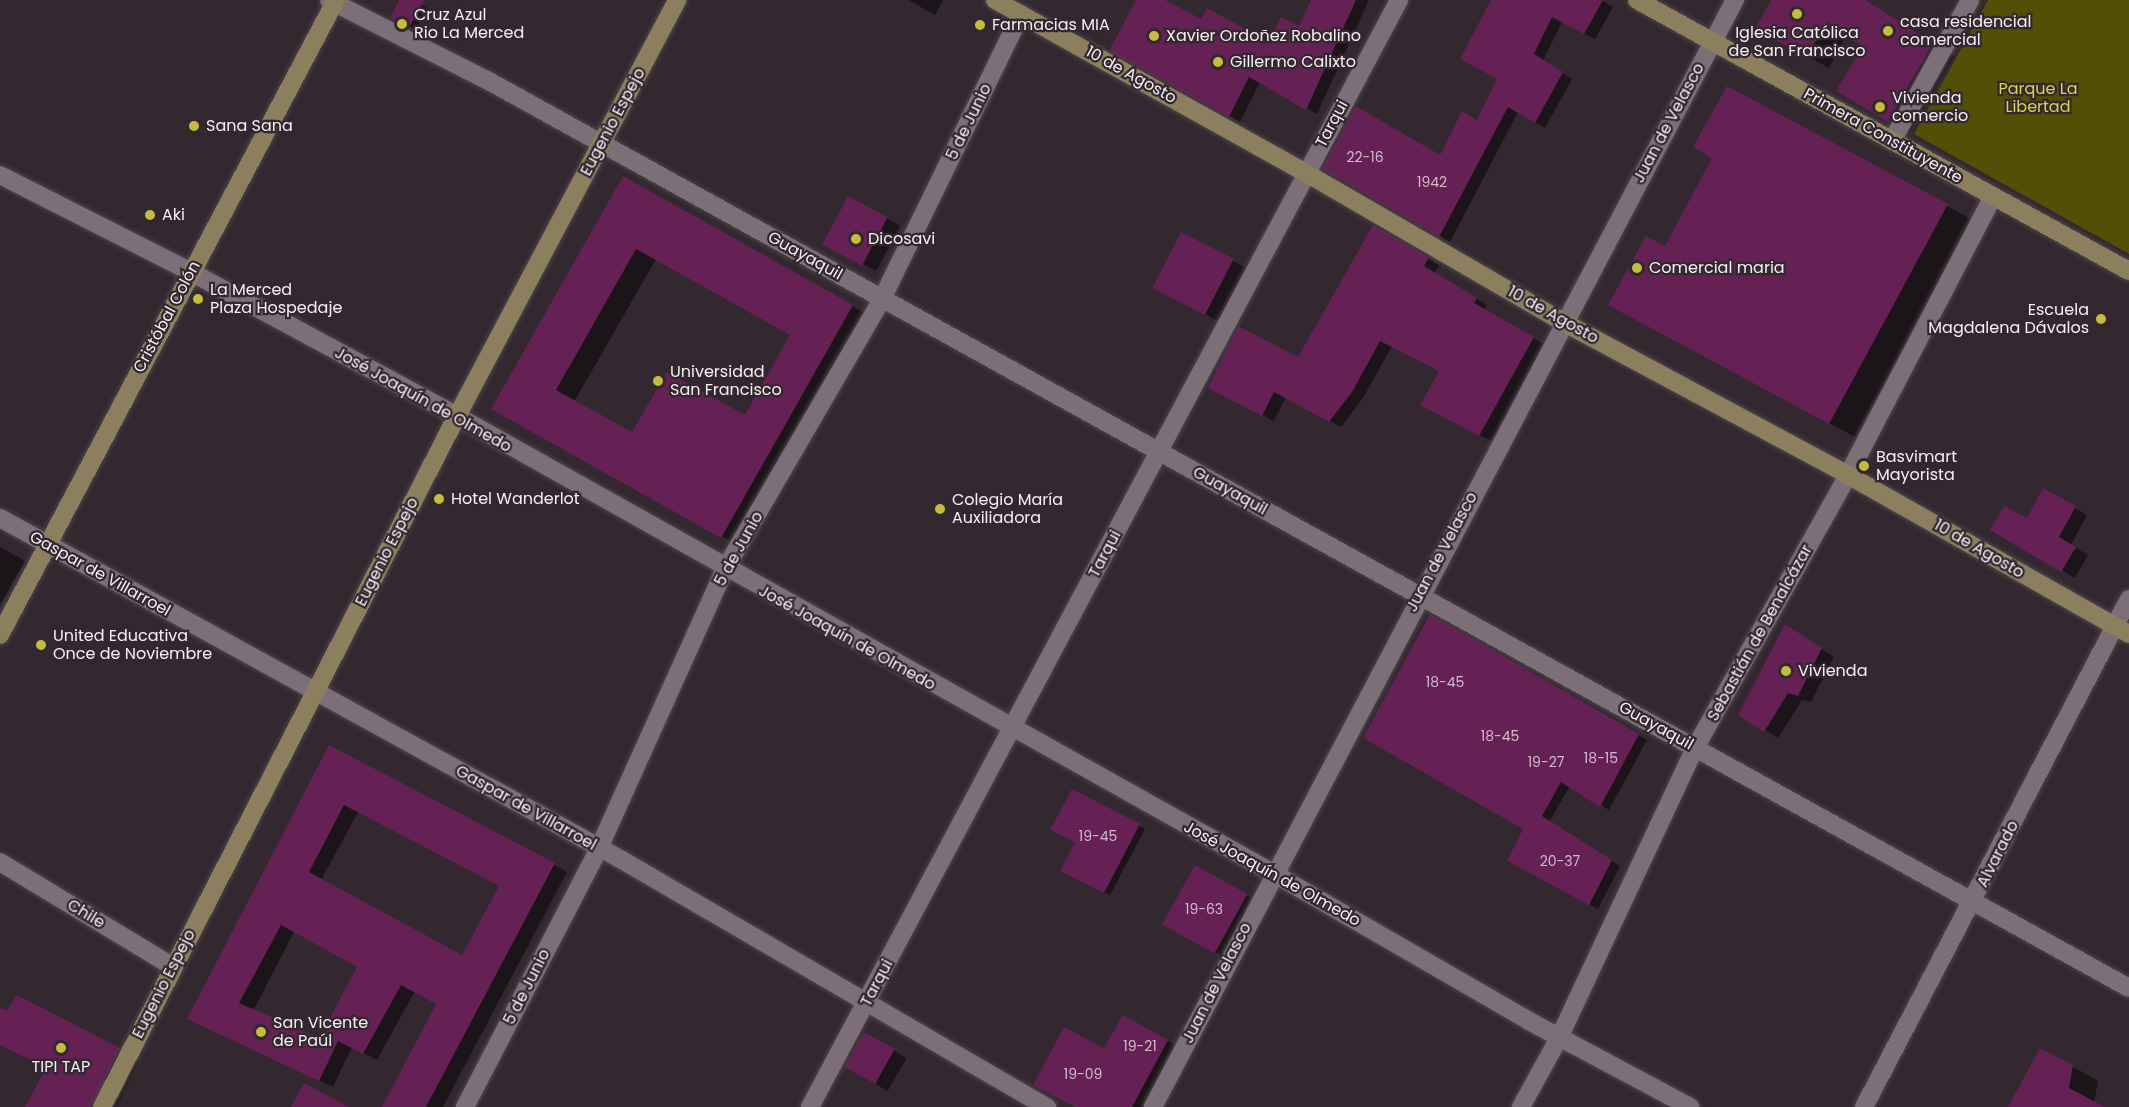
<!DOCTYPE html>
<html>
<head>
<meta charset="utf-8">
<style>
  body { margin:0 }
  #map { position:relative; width:2129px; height:1107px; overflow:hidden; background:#33282f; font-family:Poppins,sans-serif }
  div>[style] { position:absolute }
  .green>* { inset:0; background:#534f07 }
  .shadow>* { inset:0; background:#0007; transform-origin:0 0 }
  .building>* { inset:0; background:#652154; transform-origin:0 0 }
  .roads { filter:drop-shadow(0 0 2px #4f464c) drop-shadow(0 0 2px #4f464c) }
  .street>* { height:18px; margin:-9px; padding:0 9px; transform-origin:9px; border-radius:9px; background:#7c6f77 }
  .secondary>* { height:18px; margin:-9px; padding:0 9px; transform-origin:9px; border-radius:9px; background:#8b7f5e }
  .dots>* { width:16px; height:16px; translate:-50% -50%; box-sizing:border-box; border:3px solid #33282f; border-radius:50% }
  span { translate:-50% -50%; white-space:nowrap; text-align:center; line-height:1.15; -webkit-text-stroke:4.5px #33282f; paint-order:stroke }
  .number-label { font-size:14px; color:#d1bbca }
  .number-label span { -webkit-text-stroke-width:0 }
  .poi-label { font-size:16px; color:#f5eef2 }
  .left { translate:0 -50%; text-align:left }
  .right { translate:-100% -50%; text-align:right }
  .street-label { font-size:16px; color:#f5eef2 }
  .park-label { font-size:16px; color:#dbd354 }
</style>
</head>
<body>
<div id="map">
  <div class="green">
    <i style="clip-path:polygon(1988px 0,2129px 0,2129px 254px,1914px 134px)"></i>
  </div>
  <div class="shadow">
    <i style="clip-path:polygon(400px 0,411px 0,427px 8px,415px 30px,392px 17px)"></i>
    <i style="clip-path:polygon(908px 0,943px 0,935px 15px)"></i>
    <i style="clip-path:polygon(1138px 0,1162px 0,1202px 21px,1270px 44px,1300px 28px,1312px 0,1369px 0,1317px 114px,1260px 82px,1240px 122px,1111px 50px)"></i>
    <i style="clip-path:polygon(1493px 0,1601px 0,1613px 7px,1595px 39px,1562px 22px,1543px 61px,1572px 79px,1545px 128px,1518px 112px,1450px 242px,1324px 169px,1441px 157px,1478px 122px,1499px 79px)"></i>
    <i style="clip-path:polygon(1773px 0,1866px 0,1954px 56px,1910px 133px,1838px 91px,1864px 46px,1846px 36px,1829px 68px,1778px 40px)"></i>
    <i style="clip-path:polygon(1728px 88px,1973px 220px,1855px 437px,1635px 319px,1665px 248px,1714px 158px)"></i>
    <i style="clip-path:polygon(evenodd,623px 178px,872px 317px,741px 547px,493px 408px,623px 178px,656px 259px,792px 335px,745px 417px,633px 435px,574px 402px,656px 259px)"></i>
    <i style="clip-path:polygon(887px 218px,900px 226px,876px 271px,837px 251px)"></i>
    <i style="clip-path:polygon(1374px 227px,1439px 265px,1434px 274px,1487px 305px,1484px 311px,1544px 344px,1491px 441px,1433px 411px,1441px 371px,1392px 346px,1363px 398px,1341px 427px,1286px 397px,1274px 421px,1221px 393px,1298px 359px)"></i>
    <i style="clip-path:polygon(1182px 234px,1252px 271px,1224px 324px,1173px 298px)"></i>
    <i style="clip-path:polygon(2043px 490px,2087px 515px,2071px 545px,2088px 555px,2075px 578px,1992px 529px,2027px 520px)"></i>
    <i style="clip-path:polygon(0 547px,25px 561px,0 605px)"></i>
    <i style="clip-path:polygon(1430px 616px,1647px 740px,1609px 810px,1570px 786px,1549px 822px,1620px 866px,1598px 909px,1509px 860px,1525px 828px)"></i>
    <i style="clip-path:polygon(1798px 633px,1834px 657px,1811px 702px,1802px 700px,1778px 738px,1740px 715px)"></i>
    <i style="clip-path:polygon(evenodd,329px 747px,567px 872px,443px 1107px,384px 1107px,438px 1004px,415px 991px,377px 1060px,352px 1047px,333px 1087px,203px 1026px,329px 747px,358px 812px,500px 886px,463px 957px,321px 880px,358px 812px,329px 747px,294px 932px,359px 967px,319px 1040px,253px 1011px,294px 932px)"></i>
    <i style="clip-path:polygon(1072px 791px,1145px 829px,1110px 895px,1062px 870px,1077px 842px)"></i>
    <i style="left:1196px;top:867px;width:65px;height:65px;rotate:29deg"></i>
    <i style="clip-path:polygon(0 1010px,119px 1050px,139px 1061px,117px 1107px,26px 1107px,47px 1069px,0 1045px)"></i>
    <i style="clip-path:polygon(1124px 1017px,1175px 1045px,1142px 1107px,1078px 1107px)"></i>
    <i style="left:865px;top:1034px;width:48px;height:38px;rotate:30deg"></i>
    <i style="clip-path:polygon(2072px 1066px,2098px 1081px,2094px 1103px,2102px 1107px,2010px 1107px)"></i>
  </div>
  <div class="building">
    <i style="clip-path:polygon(399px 0,424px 0,409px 28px,390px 18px)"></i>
    <i style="clip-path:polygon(1136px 0,1165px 0,1201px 19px,1207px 8px,1269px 42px,1281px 17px,1299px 26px,1311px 0,1356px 0,1306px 110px,1249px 77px,1229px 117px,1109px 51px)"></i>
    <i style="clip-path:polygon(1491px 0,1603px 0,1584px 34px,1552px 17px,1534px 54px,1563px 72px,1535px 123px,1508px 107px,1439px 237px,1322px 169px,1356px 106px,1440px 155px,1462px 111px,1477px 120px,1497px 79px,1460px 59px)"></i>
    <i style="clip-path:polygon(1771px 0,1866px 0,1933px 43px,1888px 122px,1836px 91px,1863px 46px,1825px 25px,1807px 57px,1755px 29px)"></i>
    <i style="clip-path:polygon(1727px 86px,1948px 204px,1829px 424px,1608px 305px,1646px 236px,1665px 246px,1712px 158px,1693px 147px)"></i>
    <i style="clip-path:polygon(evenodd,623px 176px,853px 305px,721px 538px,491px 409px,623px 176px,636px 249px,790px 335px,745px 415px,667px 372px,632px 432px,556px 390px,636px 249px)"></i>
    <i style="left:848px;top:196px;width:45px;height:55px;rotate:28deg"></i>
    <i style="clip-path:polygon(1373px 225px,1429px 257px,1424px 266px,1477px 298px,1474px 303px,1534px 337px,1479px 436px,1420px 405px,1439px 371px,1380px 341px,1352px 392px,1329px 422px,1274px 392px,1262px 416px,1208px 388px,1238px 326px,1298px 357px)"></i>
    <i style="left:1181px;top:232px;width:59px;height:63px;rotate:27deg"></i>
    <i style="clip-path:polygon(2043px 488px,2076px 506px,2059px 537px,2076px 547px,2061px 572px,1990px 530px,2004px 506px,2027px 518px)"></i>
    <i style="clip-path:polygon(1430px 614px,1639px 734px,1600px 807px,1561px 782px,1542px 816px,1612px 860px,1589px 905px,1507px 861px,1523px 829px,1363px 738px)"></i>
    <i style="clip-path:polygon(1785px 624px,1822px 648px,1798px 696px,1788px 693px,1764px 732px,1738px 715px)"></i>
    <i style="clip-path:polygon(evenodd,329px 745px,555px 863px,426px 1107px,382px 1107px,436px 1004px,401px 985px,363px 1054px,338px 1041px,319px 1081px,187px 1019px,329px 745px,344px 805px,499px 886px,462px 955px,309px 872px,344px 805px,329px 745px,281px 925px,357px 967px,319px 1038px,239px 1003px,281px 925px)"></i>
    <i style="clip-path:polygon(1072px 789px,1140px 824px,1104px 893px,1060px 871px,1075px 842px,1050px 830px)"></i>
    <i style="left:1195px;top:865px;width:60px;height:68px;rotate:29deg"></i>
    <i style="clip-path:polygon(17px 995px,120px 1048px,91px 1107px,25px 1107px,46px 1068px,0 1045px,0 1008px,7px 1010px)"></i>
    <i style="clip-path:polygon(1123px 1015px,1168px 1040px,1132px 1107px,1075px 1107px,1033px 1085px,1064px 1027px,1104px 1048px)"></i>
    <i style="left:864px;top:1032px;width:35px;height:40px;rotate:29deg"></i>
    <i style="clip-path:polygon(2040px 1048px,2073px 1065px,2069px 1088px,2105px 1107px,2008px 1107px)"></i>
    <i style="clip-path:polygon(304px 1083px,349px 1107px,291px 1107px)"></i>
  </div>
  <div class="roads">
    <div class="street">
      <i style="left:329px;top:0;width:177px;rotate:26.9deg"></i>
      <i style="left:487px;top:80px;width:1876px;rotate:28.94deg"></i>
      <i style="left:1892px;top:141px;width:161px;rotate:-61deg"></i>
      <i style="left:0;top:175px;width:214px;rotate:26.9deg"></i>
      <i style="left:191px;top:272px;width:302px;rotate:28.4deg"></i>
      <i style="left:457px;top:416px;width:935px;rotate:29.25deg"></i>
      <i style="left:1273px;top:873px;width:296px;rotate:30deg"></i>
      <i style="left:1529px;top:1021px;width:183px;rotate:28.1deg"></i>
      <i style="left:0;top:518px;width:710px;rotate:28.8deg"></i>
      <i style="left:622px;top:860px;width:492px;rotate:30.2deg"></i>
      <i style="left:0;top:862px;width:201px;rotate:31.2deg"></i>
      <i style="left:465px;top:1107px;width:292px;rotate:-62.6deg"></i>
      <i style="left:599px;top:848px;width:306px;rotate:-65.7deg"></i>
      <i style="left:725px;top:569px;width:312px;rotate:-59.8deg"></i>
      <i style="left:882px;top:299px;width:317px;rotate:-64deg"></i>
      <i style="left:810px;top:1107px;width:1254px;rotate:-61.98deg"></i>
      <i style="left:1153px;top:1107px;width:1251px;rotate:-62.27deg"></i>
      <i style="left:1521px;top:1107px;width:81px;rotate:-61.2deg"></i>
      <i style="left:1560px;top:1036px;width:318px;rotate:-64.9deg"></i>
      <i style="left:1695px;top:748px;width:313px;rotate:-60.7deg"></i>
      <i style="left:1848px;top:475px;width:314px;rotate:-62.5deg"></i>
      <i style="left:1864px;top:1107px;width:573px;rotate:-62.45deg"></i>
    </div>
    <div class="secondary">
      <i style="left:995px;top:0;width:356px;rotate:29.1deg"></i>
      <i style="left:1306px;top:173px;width:297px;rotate:30.1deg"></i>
      <i style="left:1563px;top:322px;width:323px;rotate:28.2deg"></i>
      <i style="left:1848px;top:475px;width:323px;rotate:29.5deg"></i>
      <i style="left:1637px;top:0;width:562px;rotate:28.85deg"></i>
      <i style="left:0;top:635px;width:718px;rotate:-62.12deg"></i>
      <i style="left:102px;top:1107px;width:777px;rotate:-62.81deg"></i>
      <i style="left:457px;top:416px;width:471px;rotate:-62.1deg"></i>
    </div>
  </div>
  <div class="dots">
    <i style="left:1797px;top:14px;background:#c5bc3d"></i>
    <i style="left:402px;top:24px;background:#c5bc3d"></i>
    <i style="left:980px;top:25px;background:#c5bc3d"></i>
    <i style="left:1888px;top:31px;background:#c5bc3d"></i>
    <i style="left:1154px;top:36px;background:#c5bc3d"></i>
    <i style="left:1218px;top:62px;background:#c5bc3d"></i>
    <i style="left:1880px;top:107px;background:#c5bc3d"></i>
    <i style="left:194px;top:126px;background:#c5bc3d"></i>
    <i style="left:150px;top:215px;background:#c5bc3d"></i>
    <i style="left:856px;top:239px;background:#c5bc3d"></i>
    <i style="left:1637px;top:268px;background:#c5bc3d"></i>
    <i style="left:198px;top:299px;background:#c5bc3d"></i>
    <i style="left:2101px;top:319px;background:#c5bc3d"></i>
    <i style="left:658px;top:381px;background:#c5bc3d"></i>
    <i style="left:1864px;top:466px;background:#c5bc3d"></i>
    <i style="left:439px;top:499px;background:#c5bc3d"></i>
    <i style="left:940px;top:509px;background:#c5bc3d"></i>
    <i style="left:41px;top:645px;background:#c5bc3d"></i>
    <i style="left:1786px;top:671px;background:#c5bc3d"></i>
    <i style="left:261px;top:1032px;background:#c5bc3d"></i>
    <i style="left:61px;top:1048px;background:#c5bc3d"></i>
  </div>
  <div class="number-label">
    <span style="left:1365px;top:157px">22-16</span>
    <span style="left:1432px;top:182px">1942</span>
    <span style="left:1445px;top:682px">18-45</span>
    <span style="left:1500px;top:736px">18-45</span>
    <span style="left:1601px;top:758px">18-15</span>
    <span style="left:1546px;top:762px">19-27</span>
    <span style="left:1098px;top:836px">19-45</span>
    <span style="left:1560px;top:861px">20-37</span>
    <span style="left:1204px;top:909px">19-63</span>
    <span style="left:1140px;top:1046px">19-21</span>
    <span style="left:1083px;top:1074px">19-09</span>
  </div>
  <div class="poi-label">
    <span class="left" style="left:414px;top:24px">Cruz Azul<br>Rio La Merced</span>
    <span class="left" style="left:1900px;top:31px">casa residencial<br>comercial</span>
    <span class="left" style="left:992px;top:25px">Farmacias MIA</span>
    <span style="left:1797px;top:42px">Iglesia Católica<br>de San Francisco</span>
    <span class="left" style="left:1166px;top:36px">Xavier Ordoñez Robalino</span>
    <span class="left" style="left:1230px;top:62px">Gillermo Calixto</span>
    <span class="left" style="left:1892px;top:107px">Vivienda<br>comercio</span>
    <span class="left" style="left:206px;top:126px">Sana Sana</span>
    <span class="left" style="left:162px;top:215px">Aki</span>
    <span class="left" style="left:868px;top:239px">Dicosavi</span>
    <span class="left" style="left:1649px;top:268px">Comercial maria</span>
    <span class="left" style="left:210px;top:299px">La Merced<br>Plaza Hospedaje</span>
    <span class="right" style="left:2089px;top:319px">Escuela<br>Magdalena Dávalos</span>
    <span class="left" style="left:670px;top:381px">Universidad<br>San Francisco</span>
    <span class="left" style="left:1876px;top:466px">Basvimart<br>Mayorista</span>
    <span class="left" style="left:451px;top:499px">Hotel Wanderlot</span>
    <span class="left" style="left:952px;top:509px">Colegio María<br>Auxiliadora</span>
    <span class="left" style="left:53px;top:645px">United Educativa<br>Once de Noviembre</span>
    <span class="left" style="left:1798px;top:671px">Vivienda</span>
    <span class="left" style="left:273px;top:1032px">San Vicente<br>de Paúl</span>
    <span style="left:61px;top:1067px">TIPI TAP</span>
  </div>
  <div class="street-label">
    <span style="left:1131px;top:75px;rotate:29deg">10 de Agosto</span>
    <span style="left:613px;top:122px;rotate:-62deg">Eugenio Espejo</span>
    <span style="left:969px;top:122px;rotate:-64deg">5 de Junio</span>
    <span style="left:1669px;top:123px;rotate:-62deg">Juan de Velasco</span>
    <span style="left:1332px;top:124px;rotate:-62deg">Tarqui</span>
    <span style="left:1883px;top:136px;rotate:29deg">Primera Constituyente</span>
    <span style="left:805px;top:256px;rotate:29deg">Guayaquil</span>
    <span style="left:1553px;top:315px;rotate:29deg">10 de Agosto</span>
    <span style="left:167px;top:317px;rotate:-62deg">Cristóbal Colón</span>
    <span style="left:423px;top:400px;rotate:29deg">José Joaquín de Olmedo</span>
    <span style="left:1230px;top:491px;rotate:29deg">Guayaquil</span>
    <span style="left:739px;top:549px;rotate:-61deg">5 de Junio</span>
    <span style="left:1979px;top:549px;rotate:30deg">10 de Agosto</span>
    <span style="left:387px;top:552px;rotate:-63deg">Eugenio Espejo</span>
    <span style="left:1442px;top:552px;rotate:-62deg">Juan de Velasco</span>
    <span style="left:1105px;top:554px;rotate:-62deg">Tarqui</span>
    <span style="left:100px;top:574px;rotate:29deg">Gaspar de Villarroel</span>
    <span style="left:1760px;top:633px;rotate:-61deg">Sebastián de Benalcázar</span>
    <span style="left:847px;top:638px;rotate:29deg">José Joaquín de Olmedo</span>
    <span style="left:1656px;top:726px;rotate:29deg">Guayaquil</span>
    <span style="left:526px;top:808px;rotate:29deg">Gaspar de Villarroel</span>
    <span style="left:1998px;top:854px;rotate:-63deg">Alvarado</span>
    <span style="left:1272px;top:874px;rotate:29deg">José Joaquín de Olmedo</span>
    <span style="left:86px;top:914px;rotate:31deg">Chile</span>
    <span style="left:877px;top:983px;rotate:-62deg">Tarqui</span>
    <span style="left:1217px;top:983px;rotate:-63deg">Juan de Velasco</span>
    <span style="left:164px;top:984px;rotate:-63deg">Eugenio Espejo</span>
    <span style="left:527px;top:987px;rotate:-63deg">5 de Junio</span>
  </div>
  <div class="park-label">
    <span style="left:2038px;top:98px">Parque La<br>Libertad</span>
  </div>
</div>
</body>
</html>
